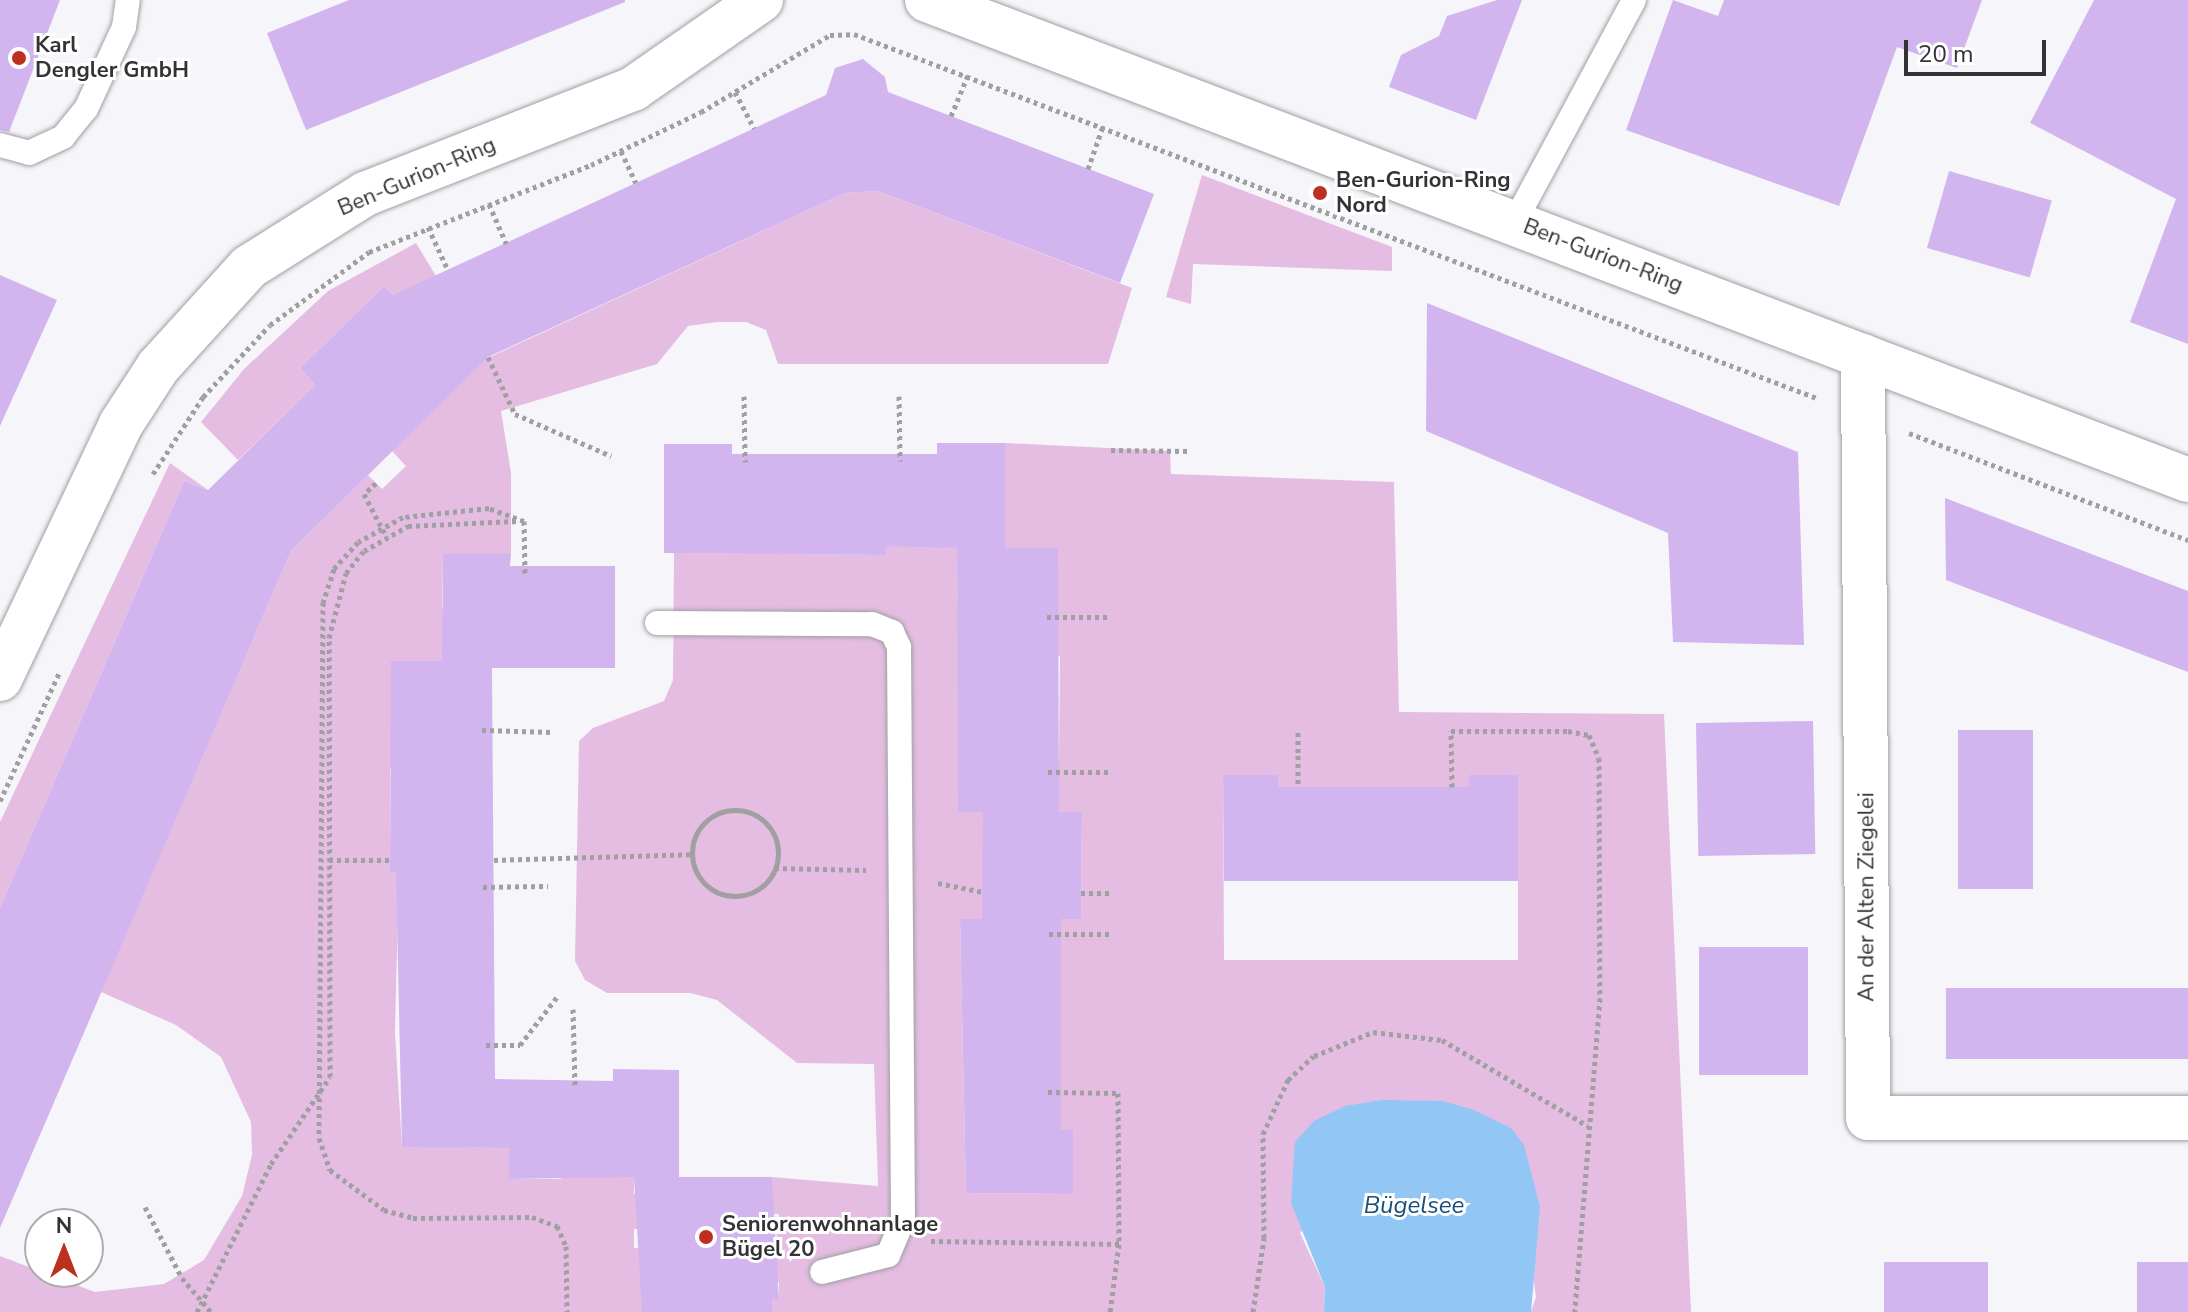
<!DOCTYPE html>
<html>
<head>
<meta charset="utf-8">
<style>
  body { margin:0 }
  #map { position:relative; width:2188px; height:1312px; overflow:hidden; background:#f6f6fa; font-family:"Nunito Sans",sans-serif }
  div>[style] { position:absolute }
  .green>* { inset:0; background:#e5bde2 }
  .water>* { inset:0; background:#92c6f4 }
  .building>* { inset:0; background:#d2b5ee; transform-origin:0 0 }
  .path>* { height:5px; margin-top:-2.5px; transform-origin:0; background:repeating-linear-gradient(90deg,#a0a0a3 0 4px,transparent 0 8px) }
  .path>.ring { margin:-2.5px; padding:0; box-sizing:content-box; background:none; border:5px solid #a0a0a3; border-radius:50% }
  .roads { filter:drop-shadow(0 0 2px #a0a0a4) drop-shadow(0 0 2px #a0a0a4) }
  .lane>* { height:24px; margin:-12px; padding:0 12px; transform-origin:12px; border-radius:12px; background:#fff }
  .street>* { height:44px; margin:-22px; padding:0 22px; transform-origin:22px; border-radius:22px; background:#fff }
  .secondary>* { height:44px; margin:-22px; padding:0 22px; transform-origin:22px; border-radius:22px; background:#fff }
  .dots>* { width:22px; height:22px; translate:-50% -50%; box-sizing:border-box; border:4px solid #fff; border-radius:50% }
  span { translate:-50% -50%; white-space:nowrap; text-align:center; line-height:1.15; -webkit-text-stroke:6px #fff; paint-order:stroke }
  .poi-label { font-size:22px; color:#333335; font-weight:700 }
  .left { translate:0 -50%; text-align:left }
  .street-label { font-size:22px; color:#333335 }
  .water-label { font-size:24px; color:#144e79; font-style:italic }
  .north { position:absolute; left:24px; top:1208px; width:80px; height:80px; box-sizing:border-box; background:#fff; border:2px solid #adadae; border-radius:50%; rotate:0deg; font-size:22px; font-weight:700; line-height:32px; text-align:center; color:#333335 }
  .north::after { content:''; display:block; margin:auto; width:28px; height:36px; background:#bd3021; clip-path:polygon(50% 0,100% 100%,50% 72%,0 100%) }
  .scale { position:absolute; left:1904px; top:40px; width:142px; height:36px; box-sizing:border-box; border:4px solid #333335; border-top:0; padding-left:10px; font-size:24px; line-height:28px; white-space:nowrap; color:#333335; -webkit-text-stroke:6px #fff; paint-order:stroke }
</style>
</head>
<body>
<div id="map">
  <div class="green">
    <i style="clip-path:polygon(1202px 175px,1392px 247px,1392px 271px,1193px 264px,1191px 304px,1166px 297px)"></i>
    <i style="clip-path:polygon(878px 191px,1132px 288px,1108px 364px,778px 364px,766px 330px,746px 322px,717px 322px,688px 326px,657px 364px,501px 411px,511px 473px,511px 554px,443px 555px,442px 608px,462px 661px,390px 769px,390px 872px,399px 872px,395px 1032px,402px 1146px,509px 1148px,509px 1179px,561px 1179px,561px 1165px,613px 1166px,613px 1177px,634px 1177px,634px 1194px,643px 1195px,643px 1229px,634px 1229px,634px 1248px,643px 1248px,642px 1312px,0 1312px,0 1256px,95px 1292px,164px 1284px,204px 1260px,242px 1196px,252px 1155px,251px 1122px,221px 1057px,176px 1025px,101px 992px,291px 551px,368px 475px,382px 489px,406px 466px,392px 451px,479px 362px,845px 193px)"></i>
    <i style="clip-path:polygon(416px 243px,444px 289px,412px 314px,384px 286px,300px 368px,315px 385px,238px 460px,201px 422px,244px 369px,328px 291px)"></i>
    <i style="clip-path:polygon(evenodd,1005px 443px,1170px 451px,1171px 474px,1394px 482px,1399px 712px,1664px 714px,1691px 1312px,1531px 1312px,1536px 1297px,1511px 1128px,1443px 1101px,1300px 1233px,1325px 1287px,1324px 1312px,772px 1312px,772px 1299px,779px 1298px,779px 1282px,772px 1281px,779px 1214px,772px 1214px,772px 1177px,878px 1186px,874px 1064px,797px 1063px,717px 1000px,690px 993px,607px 993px,585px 980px,575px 961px,579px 741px,593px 728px,664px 701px,673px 680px,674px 553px,885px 555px,886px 543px,957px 548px,957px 602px,962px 603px,958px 812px,983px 812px,983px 919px,960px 919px,966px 1193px,1072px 1194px,1048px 1130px,1049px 919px,1081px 919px,1082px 813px,1048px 812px,1059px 758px,1060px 656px,1047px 655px,993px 548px,1005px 493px,1005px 443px,1223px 775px,1277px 775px,1278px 787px,1469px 787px,1470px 775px,1518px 775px,1518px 960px,1224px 960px,1223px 775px)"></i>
    <i style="clip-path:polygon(170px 463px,208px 490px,184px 481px,0 908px,0 822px)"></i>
  </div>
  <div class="water">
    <i style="clip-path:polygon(1382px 1100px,1443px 1101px,1474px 1110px,1511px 1128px,1524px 1145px,1540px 1207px,1531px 1312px,1324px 1312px,1325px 1287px,1291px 1203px,1295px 1142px,1314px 1121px,1345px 1106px)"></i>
  </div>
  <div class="building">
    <i style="clip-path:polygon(0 0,60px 0,9px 132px,0 130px)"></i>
    <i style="clip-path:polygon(349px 0,625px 0,625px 2px,306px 130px,267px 33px)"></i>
    <i style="clip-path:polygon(1497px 0,1522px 0,1476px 120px,1389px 87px,1401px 55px,1439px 36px,1447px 16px)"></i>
    <i style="clip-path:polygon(1673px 0,1718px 16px,1724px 0,1982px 0,1957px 68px,1897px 47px,1839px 206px,1626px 130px)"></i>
    <i style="clip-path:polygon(2094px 0,2188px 0,2188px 344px,2130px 322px,2176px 199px,2030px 123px)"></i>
    <i style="clip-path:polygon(863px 59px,885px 77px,888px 92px,1154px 194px,1120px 283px,878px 191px,845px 193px,488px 357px,291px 551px,0 1228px,0 908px,184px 481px,208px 490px,315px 385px,300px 368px,384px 286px,393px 295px,826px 95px,835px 68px)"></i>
    <i style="left:1949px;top:171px;width:107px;height:80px;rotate:16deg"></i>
    <i style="clip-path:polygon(0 275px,57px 300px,0 426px)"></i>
    <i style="clip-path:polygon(1427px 303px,1798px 452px,1804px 645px,1673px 642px,1668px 533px,1426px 431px)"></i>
    <i style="clip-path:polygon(937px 443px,1005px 443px,1005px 548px,1058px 548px,1059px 812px,1082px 812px,1081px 919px,1061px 919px,1061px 1130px,1073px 1130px,1073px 1194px,966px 1193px,960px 919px,982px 919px,983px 812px,958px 812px,957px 548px,886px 546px,886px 555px,664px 553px,664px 444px,732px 444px,732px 454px,937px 454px)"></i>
    <i style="clip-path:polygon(1945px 498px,2188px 591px,2188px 672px,1946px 580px)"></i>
    <i style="clip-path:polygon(443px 554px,511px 554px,510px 566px,615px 566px,615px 668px,492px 668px,495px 1079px,613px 1081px,613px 1069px,679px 1070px,679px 1177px,772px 1177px,779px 1299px,772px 1299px,772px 1312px,642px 1312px,634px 1177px,509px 1179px,509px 1148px,402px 1147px,396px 872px,390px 872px,391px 661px,442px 661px)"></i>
    <i style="left:1813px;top:721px;width:133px;height:117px;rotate:89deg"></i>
    <i style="left:1958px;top:730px;width:75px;height:159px"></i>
    <i style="clip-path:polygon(1223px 775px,1278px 775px,1278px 787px,1469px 787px,1469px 775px,1518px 775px,1518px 881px,1224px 881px)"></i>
    <i style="left:1808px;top:947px;width:128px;height:109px;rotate:90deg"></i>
    <i style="left:2188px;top:988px;width:71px;height:242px;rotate:90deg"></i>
    <i style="left:1884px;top:1262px;width:104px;height:50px"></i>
    <i style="left:2188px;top:1262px;width:50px;height:51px;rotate:90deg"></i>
  </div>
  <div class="path">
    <i style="left:735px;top:92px;width:41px;rotate:62.2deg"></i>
    <i style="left:951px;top:116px;width:44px;rotate:-67.5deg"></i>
    <i style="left:621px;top:151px;width:35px;rotate:65deg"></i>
    <i style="left:1088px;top:169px;width:46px;rotate:-70.8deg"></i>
    <i style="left:489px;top:204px;width:43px;rotate:66.4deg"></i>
    <i style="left:428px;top:227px;width:47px;rotate:65.1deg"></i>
    <i style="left:488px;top:357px;width:63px;rotate:64.7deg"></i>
    <i style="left:515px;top:414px;width:105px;rotate:23.6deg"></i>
    <i style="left:744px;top:396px;width:66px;rotate:89.1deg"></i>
    <i style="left:899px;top:396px;width:65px;rotate:89.1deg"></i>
    <i style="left:1909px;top:433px;width:299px;rotate:21deg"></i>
    <i style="left:1111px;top:450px;width:79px;rotate:0.7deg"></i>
    <i style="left:153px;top:474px;width:92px;rotate:-57deg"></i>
    <i style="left:203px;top:397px;width:98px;rotate:-47.1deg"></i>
    <i style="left:270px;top:325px;width:123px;rotate:-36.4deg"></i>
    <i style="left:369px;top:252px;width:238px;rotate:-21.4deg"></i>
    <i style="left:591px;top:165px;width:122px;rotate:-25.7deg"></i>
    <i style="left:701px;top:112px;width:150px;rotate:-30.8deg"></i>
    <i style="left:830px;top:35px;width:24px;rotate:-2deg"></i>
    <i style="left:854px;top:34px;width:1029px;rotate:20.71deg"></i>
    <i style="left:376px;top:483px;width:16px;rotate:137deg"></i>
    <i style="left:364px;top:494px;width:47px;rotate:62.4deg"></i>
    <i style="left:524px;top:521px;width:37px;rotate:-160deg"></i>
    <i style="left:489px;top:508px;width:86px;rotate:174deg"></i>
    <i style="left:403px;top:517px;width:51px;rotate:150.9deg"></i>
    <i style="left:358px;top:542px;width:36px;rotate:132deg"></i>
    <i style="left:334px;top:569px;width:35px;rotate:108deg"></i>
    <i style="left:323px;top:602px;width:536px;rotate:90.43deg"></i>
    <i style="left:319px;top:1138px;width:34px;rotate:71deg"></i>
    <i style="left:330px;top:1170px;width:67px;rotate:36.5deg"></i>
    <i style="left:384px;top:1210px;width:30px;rotate:15deg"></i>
    <i style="left:413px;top:1218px;width:119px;rotate:-0.5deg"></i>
    <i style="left:532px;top:1217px;width:27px;rotate:20deg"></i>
    <i style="left:557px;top:1226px;width:22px;rotate:66deg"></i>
    <i style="left:566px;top:1246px;width:66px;rotate:89.1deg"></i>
    <i style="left:524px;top:521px;width:54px;rotate:88.9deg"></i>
    <i style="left:1047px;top:617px;width:63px"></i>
    <i style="left:482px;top:730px;width:71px;rotate:1.6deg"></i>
    <i style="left:1298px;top:732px;width:55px;rotate:90deg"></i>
    <i style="left:1048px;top:772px;width:62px"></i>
    <i style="left:1452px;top:787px;width:56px;rotate:-91deg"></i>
    <i style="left:1451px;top:731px;width:117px"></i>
    <i style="left:1568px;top:731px;width:21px;rotate:11deg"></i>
    <i style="left:1589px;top:735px;width:25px;rotate:67deg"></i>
    <i style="left:1599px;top:758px;width:240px;rotate:89.8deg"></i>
    <i style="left:1600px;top:998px;width:315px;rotate:94.6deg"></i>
    <i style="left:0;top:801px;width:143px;rotate:-65.2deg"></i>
    <i class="ring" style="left:692px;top:810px;width:81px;height:81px"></i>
    <i style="left:329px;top:860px;width:61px"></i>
    <i style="left:494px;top:860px;width:197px;rotate:-1.7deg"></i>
    <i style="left:775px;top:868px;width:91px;rotate:1.3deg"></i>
    <i style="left:938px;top:883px;width:46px;rotate:11.3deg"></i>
    <i style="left:483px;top:887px;width:65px;rotate:-0.9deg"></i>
    <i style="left:1081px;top:893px;width:30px"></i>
    <i style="left:1049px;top:934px;width:62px"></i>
    <i style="left:573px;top:1009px;width:76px;rotate:88.5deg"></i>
    <i style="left:486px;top:1045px;width:34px"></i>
    <i style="left:520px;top:1045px;width:61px;rotate:-52.4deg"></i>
    <i style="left:1048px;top:1092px;width:70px;rotate:0.8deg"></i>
    <i style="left:1118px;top:1093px;width:151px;rotate:89.6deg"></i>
    <i style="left:1119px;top:1244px;width:69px;rotate:97.5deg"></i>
    <i style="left:145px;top:1207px;width:80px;rotate:62.5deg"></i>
    <i style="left:182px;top:1278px;width:45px;rotate:49.5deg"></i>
    <i style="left:931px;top:1241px;width:188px;rotate:0.9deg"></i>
    <i style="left:197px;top:1312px;width:165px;rotate:-63.4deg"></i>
    <i style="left:271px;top:1164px;width:105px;rotate:-55.9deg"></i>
    <i style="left:330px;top:1077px;width:439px;rotate:-90.1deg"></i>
    <i style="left:329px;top:638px;width:67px;rotate:-75.3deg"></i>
    <i style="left:346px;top:573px;width:28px;rotate:-51deg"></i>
    <i style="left:364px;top:551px;width:51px;rotate:-29.6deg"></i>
    <i style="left:408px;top:526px;width:111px;rotate:-2.6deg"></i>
    <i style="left:1253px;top:1312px;width:75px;rotate:-81.5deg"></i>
    <i style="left:1264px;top:1238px;width:104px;rotate:-90.6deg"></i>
    <i style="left:1263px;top:1134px;width:60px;rotate:-65.2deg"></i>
    <i style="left:1288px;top:1080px;width:35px;rotate:-43deg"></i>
    <i style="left:1314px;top:1056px;width:64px;rotate:-22.1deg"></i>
    <i style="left:1373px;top:1032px;width:69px;rotate:6.6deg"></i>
    <i style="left:1442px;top:1040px;width:169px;rotate:30.5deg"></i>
  </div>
  <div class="roads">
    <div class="lane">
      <i style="left:0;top:145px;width:30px;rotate:15deg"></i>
      <i style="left:29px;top:153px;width:38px;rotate:-25deg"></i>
      <i style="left:63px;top:137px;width:36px;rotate:-51deg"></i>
      <i style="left:86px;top:109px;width:90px;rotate:-65.1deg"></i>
      <i style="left:124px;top:27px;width:27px;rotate:-82deg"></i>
      <i style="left:1514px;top:223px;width:253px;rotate:-61.7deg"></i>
      <i style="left:657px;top:623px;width:215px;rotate:0.3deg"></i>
      <i style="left:872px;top:624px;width:22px;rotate:22deg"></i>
      <i style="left:892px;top:632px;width:17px;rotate:65deg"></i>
      <i style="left:899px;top:647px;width:573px;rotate:89.6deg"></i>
      <i style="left:903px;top:1220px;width:38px;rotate:113deg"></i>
      <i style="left:888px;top:1255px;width:68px;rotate:165.6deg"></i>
    </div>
    <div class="street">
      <i style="left:927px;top:0;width:1349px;rotate:20.84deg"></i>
      <i style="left:1863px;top:356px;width:762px;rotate:89.62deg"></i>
      <i style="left:1868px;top:1118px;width:320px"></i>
    </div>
    <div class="secondary">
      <i style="left:0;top:679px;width:282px;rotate:-64.6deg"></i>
      <i style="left:121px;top:424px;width:68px;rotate:-57deg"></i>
      <i style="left:158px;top:367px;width:135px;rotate:-47.7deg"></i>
      <i style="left:249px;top:267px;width:137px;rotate:-32.2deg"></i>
      <i style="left:365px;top:194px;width:288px;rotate:-21.4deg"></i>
      <i style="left:633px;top:89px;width:156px;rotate:-34.8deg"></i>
    </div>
  </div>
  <div class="dots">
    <i style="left:19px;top:58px;background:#bd3021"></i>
    <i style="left:1320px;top:193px;background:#bd3021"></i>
    <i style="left:706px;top:1237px;background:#bd3021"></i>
  </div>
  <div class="poi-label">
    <span class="left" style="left:35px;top:58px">Karl<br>Dengler GmbH</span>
    <span class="left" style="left:1336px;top:193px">Ben-Gurion-Ring<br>Nord</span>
    <span class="left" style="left:722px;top:1237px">Seniorenwohnanlage<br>Bügel 20</span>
  </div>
  <div class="street-label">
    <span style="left:417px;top:177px;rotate:-23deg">Ben-Gurion-Ring</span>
    <span style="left:1603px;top:256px;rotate:21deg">Ben-Gurion-Ring</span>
    <span style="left:1867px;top:897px;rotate:-90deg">An der Alten Ziegelei</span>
  </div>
  <div class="water-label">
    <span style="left:1414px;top:1206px">Bügelsee</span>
  </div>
  <div class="north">N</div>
  <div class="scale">20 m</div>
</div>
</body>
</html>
